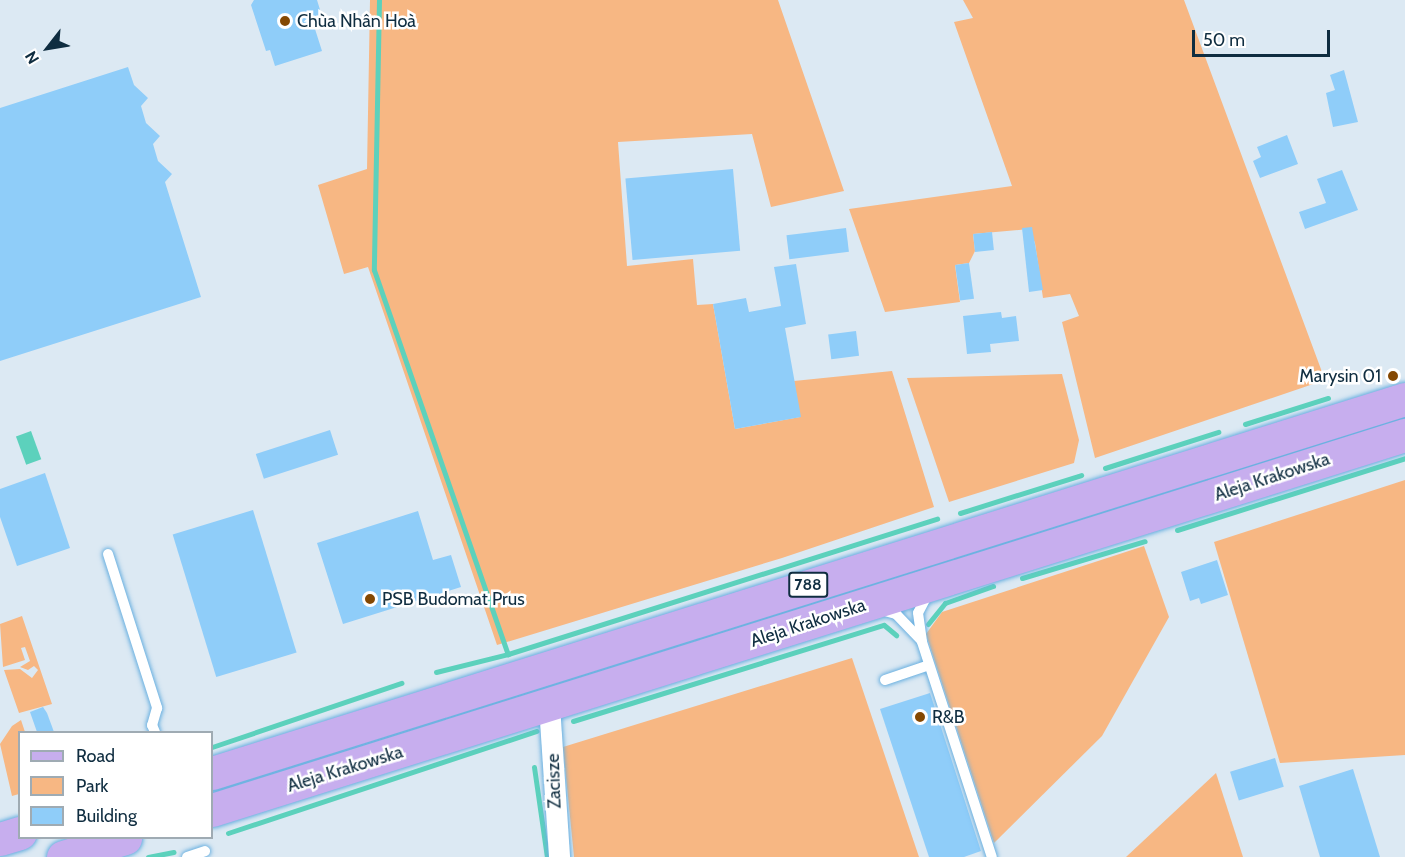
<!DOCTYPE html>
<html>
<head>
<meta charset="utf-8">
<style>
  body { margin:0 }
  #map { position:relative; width:1405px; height:857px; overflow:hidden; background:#dce9f3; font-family:Cabin,sans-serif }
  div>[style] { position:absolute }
  .green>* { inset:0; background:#f7b783 }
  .water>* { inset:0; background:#5cd1bc; transform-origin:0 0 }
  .stream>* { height:5px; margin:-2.5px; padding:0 2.5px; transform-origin:2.5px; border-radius:2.5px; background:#5cd1bc }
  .building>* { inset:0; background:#8fcdf9; transform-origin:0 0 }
  .roads { filter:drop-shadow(0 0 2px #6ab0e0) drop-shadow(0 0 2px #6ab0e0) }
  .service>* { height:10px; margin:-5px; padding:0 5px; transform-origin:5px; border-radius:5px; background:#fff }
  .minor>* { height:21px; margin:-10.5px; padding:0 10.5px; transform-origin:10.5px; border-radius:10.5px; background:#fff }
  .primary>* { height:33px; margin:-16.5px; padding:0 16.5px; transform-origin:16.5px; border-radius:16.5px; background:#c7aeee }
  .dots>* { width:16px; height:16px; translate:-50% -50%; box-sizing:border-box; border:3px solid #fff; border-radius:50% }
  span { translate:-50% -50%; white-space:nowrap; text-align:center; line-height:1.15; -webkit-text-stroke:5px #fff; paint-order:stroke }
  .shield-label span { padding:2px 4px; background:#fff; border:2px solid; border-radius:4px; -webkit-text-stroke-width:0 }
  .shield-label { font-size:16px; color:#0f2d40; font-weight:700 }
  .poi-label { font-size:18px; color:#0f2d40 }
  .left { translate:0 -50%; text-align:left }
  .right { translate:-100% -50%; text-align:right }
  .street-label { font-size:18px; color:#0f2d40 }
  .legend { position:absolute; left:18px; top:731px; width:195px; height:108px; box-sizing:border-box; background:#fff; border:2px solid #9fabb3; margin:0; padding:8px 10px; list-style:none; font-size:18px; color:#0f2d40 }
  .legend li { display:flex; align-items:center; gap:12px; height:30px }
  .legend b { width:30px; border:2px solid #9fabb3 }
  .north { position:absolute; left:18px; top:18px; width:60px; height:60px; -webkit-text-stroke:4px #fff; paint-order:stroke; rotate:239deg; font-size:16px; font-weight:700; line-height:24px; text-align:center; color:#0f2d40 }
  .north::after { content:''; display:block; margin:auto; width:21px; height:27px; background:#0f2d40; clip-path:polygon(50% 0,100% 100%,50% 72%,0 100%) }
  .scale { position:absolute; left:1192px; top:30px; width:138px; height:27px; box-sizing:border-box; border:3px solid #0f2d40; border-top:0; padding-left:8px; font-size:18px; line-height:21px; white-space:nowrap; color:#0f2d40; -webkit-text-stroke:4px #fff; paint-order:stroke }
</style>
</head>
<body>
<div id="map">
  <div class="green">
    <i style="clip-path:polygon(370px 0,778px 0,844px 191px,771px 207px,752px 134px,618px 142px,627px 266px,693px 259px,697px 305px,713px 304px,735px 429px,800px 417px,794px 381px,892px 371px,934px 507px,782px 558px,497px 645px,368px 267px,344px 274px,318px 185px,367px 169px)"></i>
    <i style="clip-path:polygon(963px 0,1184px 0,1325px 380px,1095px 458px,1062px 322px,1079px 316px,1070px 294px,1043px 298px,1035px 243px,1029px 229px,973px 234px,975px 251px,969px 263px,955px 265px,960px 302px,885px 312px,849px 209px,1012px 186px,954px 22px,973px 18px)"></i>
    <i style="clip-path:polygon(1062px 374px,1079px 440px,1074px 463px,949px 502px,907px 378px)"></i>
    <i style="clip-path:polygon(1405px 480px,1405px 755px,1280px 763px,1214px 542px)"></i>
    <i style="clip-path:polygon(1144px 546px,1169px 617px,1102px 736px,994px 843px,926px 634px,942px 612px)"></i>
    <i style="clip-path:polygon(22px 616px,52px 704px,19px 713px,4px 670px,20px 669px,32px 678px,38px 670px,34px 666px,28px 670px,20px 667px,30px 661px,25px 647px,21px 648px,25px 660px,3px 667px,0 624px)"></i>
    <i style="clip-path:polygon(852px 658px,919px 857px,574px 857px,563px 747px)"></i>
    <i style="clip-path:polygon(21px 720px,25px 732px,20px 732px,19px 794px,12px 796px,0 744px,12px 726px)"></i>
    <i style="clip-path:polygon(1216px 773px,1243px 857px,1126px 857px)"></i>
  </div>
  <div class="water">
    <i style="left:31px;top:431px;width:30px;height:16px;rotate:70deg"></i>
  </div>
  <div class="stream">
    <i style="left:379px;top:0;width:270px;rotate:91.1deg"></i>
    <i style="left:374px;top:270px;width:407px;rotate:70.8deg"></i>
    <i style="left:1245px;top:424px;width:87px;rotate:-17.4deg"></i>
    <i style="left:1105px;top:468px;width:119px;rotate:-17.7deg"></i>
    <i style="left:960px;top:513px;width:127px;rotate:-17.4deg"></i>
    <i style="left:1177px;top:530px;width:239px;rotate:-17.5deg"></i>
    <i style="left:1022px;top:578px;width:128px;rotate:-16.7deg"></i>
    <i style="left:928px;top:624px;width:27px;rotate:-51deg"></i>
    <i style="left:945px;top:603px;width:51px;rotate:-19.5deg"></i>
    <i style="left:436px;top:672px;width:74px;rotate:-14deg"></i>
    <i style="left:508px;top:654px;width:450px;rotate:-17.5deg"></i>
    <i style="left:573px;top:721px;width:325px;rotate:-17.2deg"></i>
    <i style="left:884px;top:625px;width:16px;rotate:40deg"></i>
    <i style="left:212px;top:747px;width:200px;rotate:-18.7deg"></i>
    <i style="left:534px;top:767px;width:91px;rotate:81.8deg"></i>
    <i style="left:228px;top:833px;width:325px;rotate:-18.3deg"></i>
    <i style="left:148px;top:857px;width:26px;rotate:-11deg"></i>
  </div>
  <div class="building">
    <i style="clip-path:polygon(254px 0,317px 0,325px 26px,315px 29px,322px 51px,275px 66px,270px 50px,266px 51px,251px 5px)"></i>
    <i style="clip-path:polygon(128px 67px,134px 85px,148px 98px,141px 106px,146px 123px,160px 136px,153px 144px,158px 161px,172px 174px,165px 182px,201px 297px,0 361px,0 108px)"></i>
    <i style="clip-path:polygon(1344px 70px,1358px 122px,1333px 127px,1326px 93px,1335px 90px,1330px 75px)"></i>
    <i style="clip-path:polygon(1287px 135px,1298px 164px,1260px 178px,1253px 161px,1261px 157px,1257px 147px)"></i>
    <i style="left:733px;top:169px;width:82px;height:108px;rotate:85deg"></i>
    <i style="clip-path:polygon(1342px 170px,1358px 210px,1305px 229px,1299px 212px,1326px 203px,1317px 179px)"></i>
    <i style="clip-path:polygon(1032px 227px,1043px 290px,1029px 292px,1022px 228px)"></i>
    <i style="left:846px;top:228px;width:24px;height:60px;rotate:83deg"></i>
    <i style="left:992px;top:232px;width:18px;height:19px;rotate:84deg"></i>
    <i style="left:969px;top:263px;width:36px;height:14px;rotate:82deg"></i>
    <i style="clip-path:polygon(796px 264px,806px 324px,785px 328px,801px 417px,735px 429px,713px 304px,746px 298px,749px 312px,781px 306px,774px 267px)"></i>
    <i style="clip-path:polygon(1001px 312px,1002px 318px,1016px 316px,1019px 341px,990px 344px,991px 352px,967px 354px,963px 316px)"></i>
    <i style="left:856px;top:331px;width:25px;height:28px;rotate:83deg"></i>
    <i style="left:330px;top:430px;width:26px;height:78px;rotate:72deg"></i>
    <i style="clip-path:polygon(45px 473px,70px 548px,17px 566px,0 517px,0 489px)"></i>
    <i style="left:253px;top:510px;width:149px;height:84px;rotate:73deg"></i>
    <i style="clip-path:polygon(418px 511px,433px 560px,451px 555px,461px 587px,343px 624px,317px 543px)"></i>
    <i style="clip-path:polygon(1217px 560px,1228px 595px,1201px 604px,1199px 598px,1190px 601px,1181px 572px)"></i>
    <i style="clip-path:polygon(930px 693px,981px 851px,964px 857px,929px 857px,880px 709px)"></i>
    <i style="clip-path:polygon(43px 707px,47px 713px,54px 732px,37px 732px,30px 712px)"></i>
    <i style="left:1275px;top:758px;width:30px;height:47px;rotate:73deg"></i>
    <i style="clip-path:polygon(1353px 769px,1380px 857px,1320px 857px,1299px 786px)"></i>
  </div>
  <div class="roads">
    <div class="service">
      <i style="left:108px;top:554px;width:162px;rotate:72.3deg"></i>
      <i style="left:157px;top:708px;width:18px;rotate:106deg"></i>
      <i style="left:152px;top:725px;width:8px;rotate:67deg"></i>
      <i style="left:928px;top:594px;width:21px;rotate:118deg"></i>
      <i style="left:918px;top:613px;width:29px;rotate:82deg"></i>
      <i style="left:922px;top:642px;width:226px;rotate:72deg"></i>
      <i style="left:881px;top:610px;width:16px;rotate:15deg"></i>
      <i style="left:896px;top:614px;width:35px;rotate:46deg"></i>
      <i style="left:885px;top:680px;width:46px;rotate:-18.8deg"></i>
      <i style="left:187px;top:857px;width:19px;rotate:-18deg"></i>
    </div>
    <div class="minor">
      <i style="left:549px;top:705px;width:152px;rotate:86.2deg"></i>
    </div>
    <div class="primary">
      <i style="left:212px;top:773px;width:1250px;rotate:-17.41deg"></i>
      <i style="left:212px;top:810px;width:1251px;rotate:-17.45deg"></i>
      <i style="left:0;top:839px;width:21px;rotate:-17deg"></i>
      <i style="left:63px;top:857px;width:65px;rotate:-17deg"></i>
    </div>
  </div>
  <div class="dots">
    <i style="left:285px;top:21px;background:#844802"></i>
    <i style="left:1393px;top:376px;background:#844802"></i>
    <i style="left:370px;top:599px;background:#844802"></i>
    <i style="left:920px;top:717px;background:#844802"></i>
  </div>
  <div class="shield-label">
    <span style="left:808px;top:585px">788</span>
  </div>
  <div class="poi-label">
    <span class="left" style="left:297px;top:21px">Chùa Nhân Hoà</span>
    <span class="right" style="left:1381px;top:376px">Marysin 01</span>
    <span class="left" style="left:382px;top:599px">PSB Budomat Prus</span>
    <span class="left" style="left:932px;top:717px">R&amp;B</span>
  </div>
  <div class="street-label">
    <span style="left:1272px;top:477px;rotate:-18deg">Aleja Krakowska</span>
    <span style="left:808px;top:623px;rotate:-18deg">Aleja Krakowska</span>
    <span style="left:345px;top:769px;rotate:-17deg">Aleja Krakowska</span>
    <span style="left:554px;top:781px;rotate:-92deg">Zacisze</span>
  </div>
  <ul class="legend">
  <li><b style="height:8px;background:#c7aeee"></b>Road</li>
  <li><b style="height:16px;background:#f7b783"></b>Park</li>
  <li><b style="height:16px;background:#8fcdf9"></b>Building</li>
  </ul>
  <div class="north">N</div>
  <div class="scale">50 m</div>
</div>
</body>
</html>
